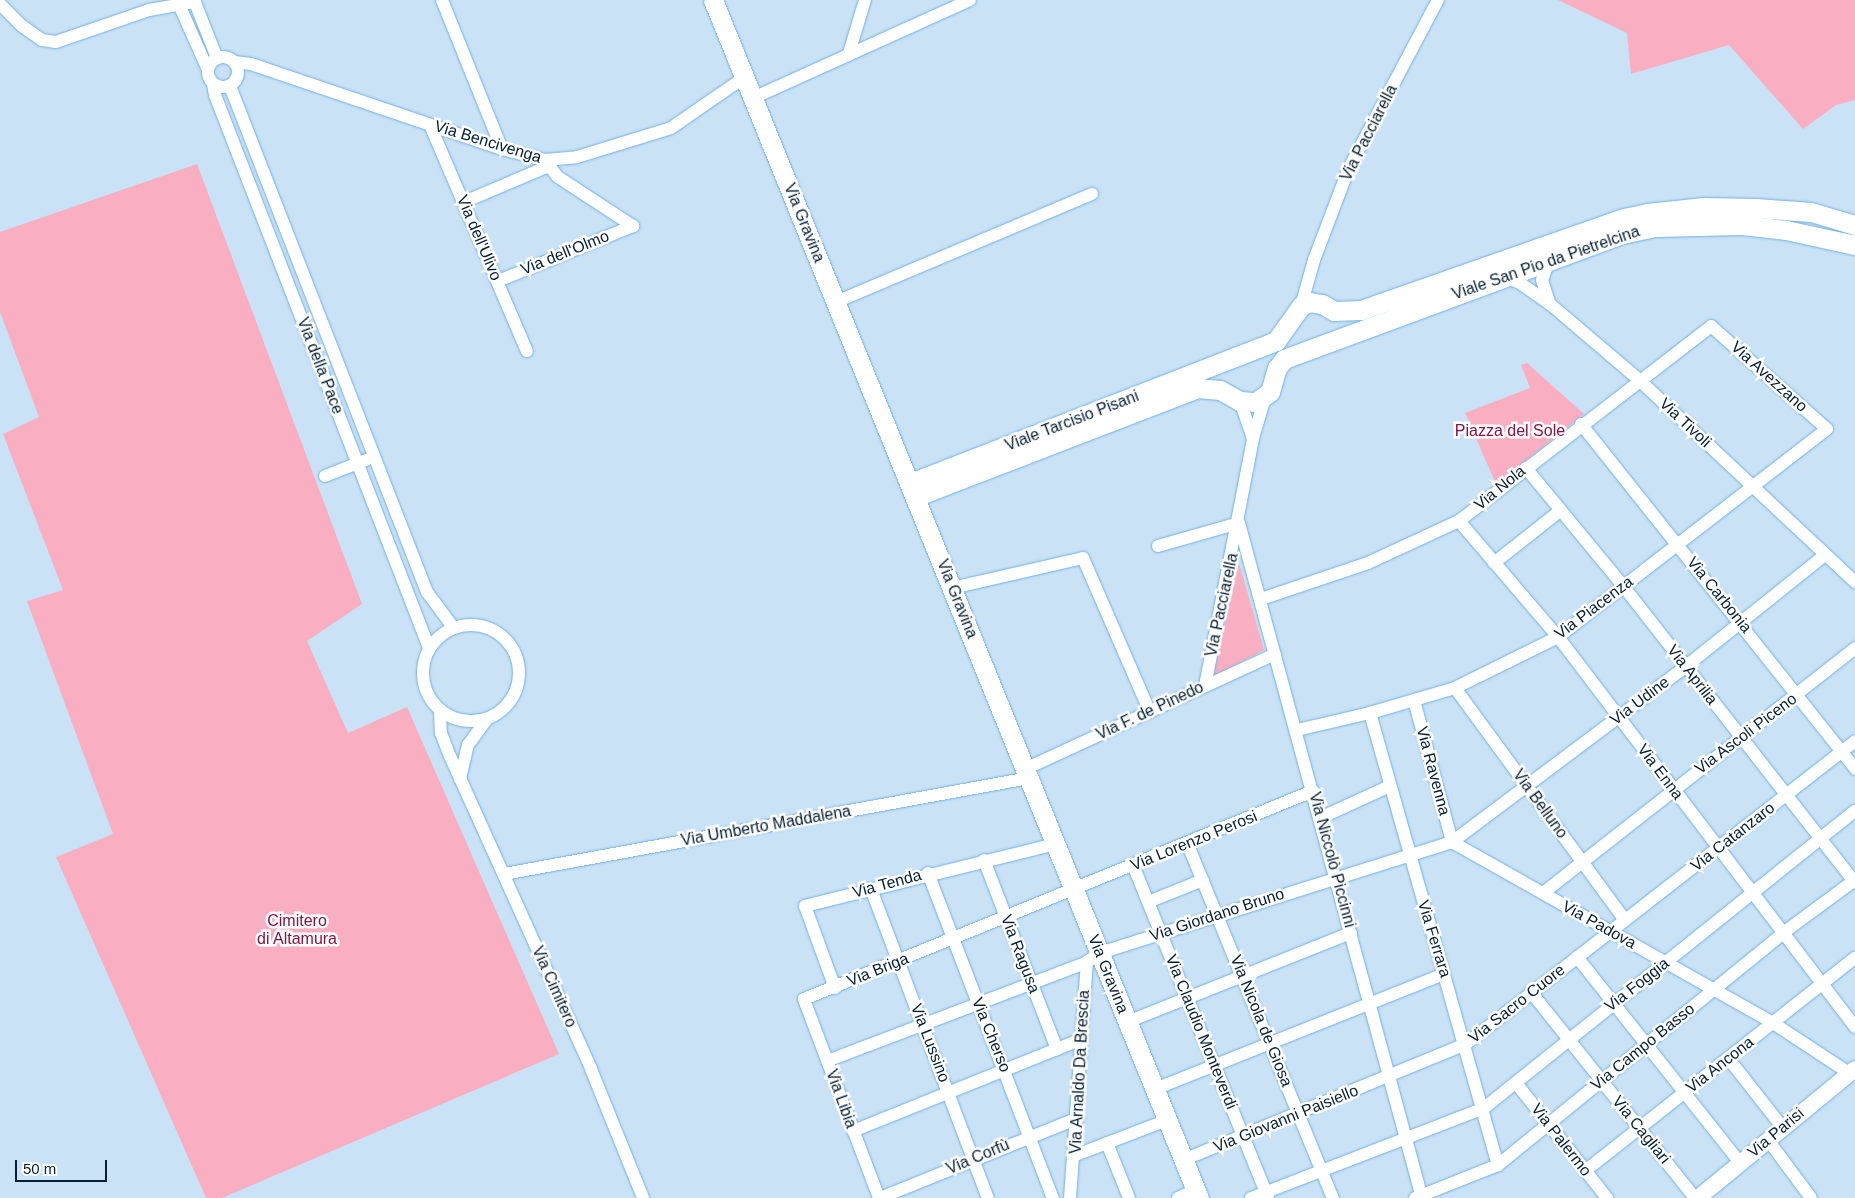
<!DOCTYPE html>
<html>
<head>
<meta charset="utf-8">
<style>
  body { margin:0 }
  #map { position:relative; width:1855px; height:1198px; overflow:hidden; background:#c9e2f6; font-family:Arial,sans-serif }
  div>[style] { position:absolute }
  .green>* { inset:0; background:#f9afc1 }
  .roads { filter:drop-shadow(0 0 1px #71b1e2) drop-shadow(0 0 1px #71b1e2) }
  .minor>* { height:12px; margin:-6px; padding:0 6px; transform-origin:6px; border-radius:6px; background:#fff }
  .minor>.ring { margin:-6px; padding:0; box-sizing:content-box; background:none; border:12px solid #fff; border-radius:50% }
  .tertiary>* { height:16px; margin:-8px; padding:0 8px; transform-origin:8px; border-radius:8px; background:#fff }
  .secondary>* { height:19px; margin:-9.5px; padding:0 9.5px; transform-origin:9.5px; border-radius:9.5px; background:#fff }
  span { translate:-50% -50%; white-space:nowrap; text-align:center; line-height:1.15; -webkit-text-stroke:5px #fff; paint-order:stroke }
  .street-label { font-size:16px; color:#052032 }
  .park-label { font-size:16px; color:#871443 }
  .scale { position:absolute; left:15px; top:1160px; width:92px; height:22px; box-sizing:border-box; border:2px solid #052032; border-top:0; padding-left:6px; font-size:15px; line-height:18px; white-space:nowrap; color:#052032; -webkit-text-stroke:4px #fff; paint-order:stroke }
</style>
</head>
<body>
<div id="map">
  <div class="green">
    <i style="clip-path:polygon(1558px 0,1855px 0,1855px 100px,1836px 105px,1803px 129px,1729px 45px,1631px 74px,1627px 33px)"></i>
    <i style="clip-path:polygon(197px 164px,362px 604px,307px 641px,348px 733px,407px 707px,559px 1054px,222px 1198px,206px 1198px,56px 857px,113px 834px,27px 601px,63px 590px,3px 434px,39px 417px,0 312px,0 232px)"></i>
    <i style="clip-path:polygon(1527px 363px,1584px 414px,1496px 484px,1465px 413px,1530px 388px,1521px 365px)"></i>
    <i style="clip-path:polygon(1239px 563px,1264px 650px,1213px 677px)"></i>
  </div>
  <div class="roads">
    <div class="minor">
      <i style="left:177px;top:0;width:77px;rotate:66.1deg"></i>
      <i style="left:194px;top:0;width:62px;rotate:68.4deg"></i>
      <i style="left:442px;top:0;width:161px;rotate:68.1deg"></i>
      <i style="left:0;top:4px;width:31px;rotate:45deg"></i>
      <i style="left:22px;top:26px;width:24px;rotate:35deg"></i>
      <i style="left:42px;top:40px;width:14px;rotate:8deg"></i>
      <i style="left:56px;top:42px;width:98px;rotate:-19deg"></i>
      <i style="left:149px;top:10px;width:47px;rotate:-9.9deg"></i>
      <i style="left:849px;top:53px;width:55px;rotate:-73.2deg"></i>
      <i class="ring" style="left:208px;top:57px;width:18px;height:18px"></i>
      <i style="left:235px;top:62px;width:16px;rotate:7deg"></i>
      <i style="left:251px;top:64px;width:265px;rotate:18.7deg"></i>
      <i style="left:502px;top:149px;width:44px;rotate:14.3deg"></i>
      <i style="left:545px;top:160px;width:32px;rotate:-5deg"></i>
      <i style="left:577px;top:157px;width:98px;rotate:-17.1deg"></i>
      <i style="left:671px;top:128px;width:90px;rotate:-34.6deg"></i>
      <i style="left:213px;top:84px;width:11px;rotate:80deg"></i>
      <i style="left:215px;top:95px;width:593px;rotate:68.84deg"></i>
      <i style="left:230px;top:86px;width:543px;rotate:68.73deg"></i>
      <i style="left:427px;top:592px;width:44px;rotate:53.4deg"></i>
      <i style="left:753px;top:98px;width:238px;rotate:-24.3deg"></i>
      <i style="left:430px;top:125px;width:246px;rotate:66.8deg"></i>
      <i style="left:545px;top:160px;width:21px;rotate:53deg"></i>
      <i style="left:558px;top:177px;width:90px;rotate:33.2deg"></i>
      <i style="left:464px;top:202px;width:92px;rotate:-23deg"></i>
      <i style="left:1549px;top:261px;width:20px;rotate:110deg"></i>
      <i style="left:1542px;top:280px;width:25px;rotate:72deg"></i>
      <i style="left:1505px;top:277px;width:16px;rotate:22deg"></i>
      <i style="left:1520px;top:283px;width:37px;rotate:35deg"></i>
      <i style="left:1550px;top:304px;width:116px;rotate:40.4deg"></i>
      <i style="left:1638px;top:379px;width:297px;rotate:43.1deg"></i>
      <i style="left:498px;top:281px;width:146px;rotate:-22.2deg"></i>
      <i style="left:836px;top:302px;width:278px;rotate:-22.9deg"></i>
      <i style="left:1301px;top:306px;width:48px;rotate:-74.2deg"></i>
      <i style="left:1314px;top:260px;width:98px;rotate:-69.2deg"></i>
      <i style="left:1349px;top:168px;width:190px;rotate:-62.1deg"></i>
      <i style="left:1240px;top:401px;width:39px;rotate:71deg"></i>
      <i style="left:1581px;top:424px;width:441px;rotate:51.5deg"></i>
      <i style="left:1526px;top:468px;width:154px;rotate:50.5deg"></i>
      <i style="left:1624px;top:587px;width:375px;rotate:52deg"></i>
      <i style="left:325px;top:476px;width:44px;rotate:-21.3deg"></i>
      <i style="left:1459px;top:521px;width:153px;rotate:49.5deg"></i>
      <i style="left:1558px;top:637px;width:490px;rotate:52.7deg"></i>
      <i style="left:1239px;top:523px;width:699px;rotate:74.83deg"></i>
      <i style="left:1158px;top:546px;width:84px;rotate:-15.9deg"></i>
      <i style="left:1494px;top:563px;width:85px;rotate:-38.3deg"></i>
      <i style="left:952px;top:588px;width:134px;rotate:-12.9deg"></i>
      <i style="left:1083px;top:558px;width:168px;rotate:66.5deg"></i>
      <i style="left:1261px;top:599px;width:113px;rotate:-18.6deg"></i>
      <i style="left:1368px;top:563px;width:100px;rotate:-24.8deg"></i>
      <i style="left:1459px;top:521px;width:319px;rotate:-37.7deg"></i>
      <i style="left:1711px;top:326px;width:155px;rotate:41.6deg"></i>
      <i style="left:1827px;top:429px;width:340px;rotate:142.3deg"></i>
      <i style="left:1558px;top:637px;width:115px;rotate:153.7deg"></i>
      <i style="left:1455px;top:688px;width:89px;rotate:163.6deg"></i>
      <i style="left:1370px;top:713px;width:75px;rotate:166.9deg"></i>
      <i class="ring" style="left:423px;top:625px;width:84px;height:84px"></i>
      <i style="left:1205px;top:686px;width:253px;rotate:-79deg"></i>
      <i style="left:1253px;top:438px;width:42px;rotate:-73.3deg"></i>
      <i style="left:1455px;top:688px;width:288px;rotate:53.8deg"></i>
      <i style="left:1414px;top:700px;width:147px;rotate:75deg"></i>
      <i style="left:440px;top:710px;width:23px;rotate:88deg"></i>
      <i style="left:441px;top:733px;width:25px;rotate:69deg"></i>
      <i style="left:450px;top:756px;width:343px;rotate:65.7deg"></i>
      <i style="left:591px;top:1069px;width:139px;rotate:68deg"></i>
      <i style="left:1370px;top:713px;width:470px;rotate:74.2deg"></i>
      <i style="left:1025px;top:769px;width:275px;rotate:-24.7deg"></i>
      <i style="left:460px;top:779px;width:35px;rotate:-77deg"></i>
      <i style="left:468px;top:745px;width:32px;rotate:-54deg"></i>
      <i style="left:1320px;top:818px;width:77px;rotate:-24.6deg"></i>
      <i style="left:1452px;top:842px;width:369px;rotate:29.4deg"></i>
      <i style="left:1773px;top:1023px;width:91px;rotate:33.3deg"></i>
      <i style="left:1188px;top:845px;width:382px;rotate:67.7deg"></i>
      <i style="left:984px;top:860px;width:203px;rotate:68.9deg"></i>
      <i style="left:1133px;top:865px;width:359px;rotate:67.9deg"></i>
      <i style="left:928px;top:873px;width:348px;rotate:69deg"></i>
      <i style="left:504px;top:874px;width:534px;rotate:-10.36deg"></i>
      <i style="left:871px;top:889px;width:330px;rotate:69.3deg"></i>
      <i style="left:1543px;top:893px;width:397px;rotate:-38.1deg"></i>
      <i style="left:1148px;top:902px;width:59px;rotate:-21.8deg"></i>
      <i style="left:1577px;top:957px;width:263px;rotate:51.6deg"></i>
      <i style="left:835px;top:988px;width:87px;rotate:-110.1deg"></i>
      <i style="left:805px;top:906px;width:258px;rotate:-13.9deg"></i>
      <i style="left:1531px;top:992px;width:263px;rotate:51.5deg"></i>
      <i style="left:1127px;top:1022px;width:241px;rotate:-21.7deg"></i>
      <i style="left:1728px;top:1058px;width:89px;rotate:51.8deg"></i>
      <i style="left:827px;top:1061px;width:278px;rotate:-20.8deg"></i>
      <i style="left:1516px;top:1083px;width:147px;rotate:51.6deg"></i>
      <i style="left:1155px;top:1089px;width:311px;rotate:-21.7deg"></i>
      <i style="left:853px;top:1131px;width:247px;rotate:-21.9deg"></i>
      <i style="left:1768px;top:1140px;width:72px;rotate:53.4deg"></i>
      <i style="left:1107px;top:1143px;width:59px;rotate:68.2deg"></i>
      <i style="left:1076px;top:1155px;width:97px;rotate:-21deg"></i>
      <i style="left:1183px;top:1160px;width:306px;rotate:-22.3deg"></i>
      <i style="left:1466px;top:1044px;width:493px;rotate:-37.9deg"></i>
      <i style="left:1585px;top:1171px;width:344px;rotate:-38.3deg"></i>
      <i style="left:879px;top:1198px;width:213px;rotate:-110.7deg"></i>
      <i style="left:804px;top:999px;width:550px;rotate:-22.23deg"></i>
      <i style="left:880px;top:1198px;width:214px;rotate:-22deg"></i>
      <i style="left:1070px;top:1198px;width:237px;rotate:-85.9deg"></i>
      <i style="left:1087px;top:962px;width:16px;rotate:-35deg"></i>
      <i style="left:1100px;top:953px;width:369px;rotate:-17.5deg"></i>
      <i style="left:1452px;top:842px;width:291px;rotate:-36.9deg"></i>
      <i style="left:1685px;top:667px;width:179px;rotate:-38.7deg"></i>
      <i style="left:1178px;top:1198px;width:19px;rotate:-25deg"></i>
      <i style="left:1251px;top:1198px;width:250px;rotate:-21.1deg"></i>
      <i style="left:1484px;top:1108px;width:475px;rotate:-38.7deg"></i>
      <i style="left:1415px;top:1198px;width:89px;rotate:-21.7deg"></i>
      <i style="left:1498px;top:1165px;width:367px;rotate:-39.1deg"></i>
      <i style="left:1783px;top:933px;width:89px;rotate:-36.4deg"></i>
    </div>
    <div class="tertiary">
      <i style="left:1698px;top:1198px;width:203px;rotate:-39.4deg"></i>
    </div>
    <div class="secondary">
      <i style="left:713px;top:0;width:1293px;rotate:67.92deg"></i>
      <i style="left:910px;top:483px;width:393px;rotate:-21.2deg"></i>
      <i style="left:1276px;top:341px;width:43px;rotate:-54.5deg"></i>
      <i style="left:1301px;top:306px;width:9px;rotate:-27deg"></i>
      <i style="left:1309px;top:302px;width:13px;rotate:9deg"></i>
      <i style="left:1322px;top:304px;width:14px;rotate:30deg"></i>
      <i style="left:1334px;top:311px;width:27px;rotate:-2deg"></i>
      <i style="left:1361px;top:310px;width:279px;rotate:-19.3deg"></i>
      <i style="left:1624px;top:218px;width:24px;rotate:-12deg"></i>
      <i style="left:1647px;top:213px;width:57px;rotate:-6deg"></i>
      <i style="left:1704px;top:207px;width:52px;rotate:1.1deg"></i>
      <i style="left:1756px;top:208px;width:55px;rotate:4.2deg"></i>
      <i style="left:1811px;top:212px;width:46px;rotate:16.5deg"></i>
      <i style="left:915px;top:497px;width:302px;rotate:-21.1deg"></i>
      <i style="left:1197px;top:388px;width:23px;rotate:5deg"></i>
      <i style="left:1220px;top:390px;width:23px;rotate:29deg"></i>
      <i style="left:1240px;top:401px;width:16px;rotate:4deg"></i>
      <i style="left:1256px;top:402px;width:17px;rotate:-36deg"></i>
      <i style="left:1270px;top:392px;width:25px;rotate:-74deg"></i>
      <i style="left:1277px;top:368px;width:11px;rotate:-52deg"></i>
      <i style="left:1284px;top:359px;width:360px;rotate:-20.3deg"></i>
      <i style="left:1622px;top:234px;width:35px;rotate:-12deg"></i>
      <i style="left:1656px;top:227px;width:86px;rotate:-1.3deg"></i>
      <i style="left:1742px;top:225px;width:44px;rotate:6.5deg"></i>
      <i style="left:1786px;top:230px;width:71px;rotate:12.3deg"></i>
    </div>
  </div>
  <div class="street-label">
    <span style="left:1369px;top:133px;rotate:-63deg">Via Pacciarella</span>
    <span style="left:488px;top:142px;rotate:17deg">Via Bencivenga</span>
    <span style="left:804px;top:223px;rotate:68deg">Via Gravina</span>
    <span style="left:479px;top:238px;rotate:67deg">Via dell'Ulivo</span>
    <span style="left:565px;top:253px;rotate:-22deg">Via dell'Olmo</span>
    <span style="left:1546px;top:263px;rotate:-19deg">Viale San Pio da Pietrelcina</span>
    <span style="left:320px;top:366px;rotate:69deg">Via della Pace</span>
    <span style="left:1769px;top:377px;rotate:42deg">Via Avezzano</span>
    <span style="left:1072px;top:421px;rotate:-21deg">Viale Tarcisio Pisani</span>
    <span style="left:1685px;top:423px;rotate:43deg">Via Tivoli</span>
    <span style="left:1500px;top:488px;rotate:-39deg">Via Nola</span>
    <span style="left:1719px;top:595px;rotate:51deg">Via Carbonia</span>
    <span style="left:957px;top:599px;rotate:68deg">Via Gravina</span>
    <span style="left:1222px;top:605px;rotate:-78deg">Via Pacciarella</span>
    <span style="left:1594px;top:608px;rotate:-37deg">Via Piacenza</span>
    <span style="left:1692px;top:675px;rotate:52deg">Via Aprilia</span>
    <span style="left:1640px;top:701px;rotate:-37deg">Via Udine</span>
    <span style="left:1150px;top:711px;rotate:-25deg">Via F. de Pinedo</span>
    <span style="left:1746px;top:734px;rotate:-37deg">Via Ascoli Piceno</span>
    <span style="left:1433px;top:771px;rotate:75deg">Via Ravenna</span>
    <span style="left:1660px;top:772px;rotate:53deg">Via Enna</span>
    <span style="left:1540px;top:804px;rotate:54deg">Via Belluno</span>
    <span style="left:766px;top:826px;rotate:-10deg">Via Umberto Maddalena</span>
    <span style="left:1733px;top:837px;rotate:-38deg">Via Catanzaro</span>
    <span style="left:1194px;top:841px;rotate:-22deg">Via Lorenzo Perosi</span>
    <span style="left:1332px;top:860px;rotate:75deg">Via Niccolò Piccinni</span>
    <span style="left:887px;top:884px;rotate:-15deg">Via Tenda</span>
    <span style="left:1217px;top:915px;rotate:-18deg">Via Giordano Bruno</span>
    <span style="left:1599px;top:925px;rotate:29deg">Via Padova</span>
    <span style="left:1434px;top:939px;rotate:73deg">Via Ferrara</span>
    <span style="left:1020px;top:954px;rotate:69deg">Via Ragusa</span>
    <span style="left:878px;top:970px;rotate:-22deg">Via Briga</span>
    <span style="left:1108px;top:974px;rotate:68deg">Via Gravina</span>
    <span style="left:1637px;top:985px;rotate:-38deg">Via Foggia</span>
    <span style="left:554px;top:987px;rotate:66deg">Via Cimitero</span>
    <span style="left:1517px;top:1004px;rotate:-38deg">Via Sacro Cuore</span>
    <span style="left:1261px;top:1021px;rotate:68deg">Via Nicola de Giosa</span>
    <span style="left:1201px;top:1032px;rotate:68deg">Via Claudio Monteverdi</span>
    <span style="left:991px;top:1035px;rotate:68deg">Via Cherso</span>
    <span style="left:930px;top:1043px;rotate:69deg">Via Lussino</span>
    <span style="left:1643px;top:1047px;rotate:-39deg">Via Campo Basso</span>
    <span style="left:1720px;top:1065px;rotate:-38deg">Via Ancona</span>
    <span style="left:1080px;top:1072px;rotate:-87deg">Via Arnaldo Da Brescia</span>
    <span style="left:841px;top:1099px;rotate:70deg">Via Libia</span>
    <span style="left:1286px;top:1119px;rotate:-22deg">Via Giovanni Paisiello</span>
    <span style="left:1641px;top:1130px;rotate:51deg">Via Cagliari</span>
    <span style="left:1776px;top:1133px;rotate:-40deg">Via Parisi</span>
    <span style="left:1561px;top:1140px;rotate:52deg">Via Palermo</span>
    <span style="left:978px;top:1157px;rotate:-23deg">Via Corfù</span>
  </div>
  <div class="park-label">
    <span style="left:1510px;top:431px">Piazza del Sole</span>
    <span style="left:297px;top:930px">Cimitero<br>di Altamura</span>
  </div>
  <div class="scale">50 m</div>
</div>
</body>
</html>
